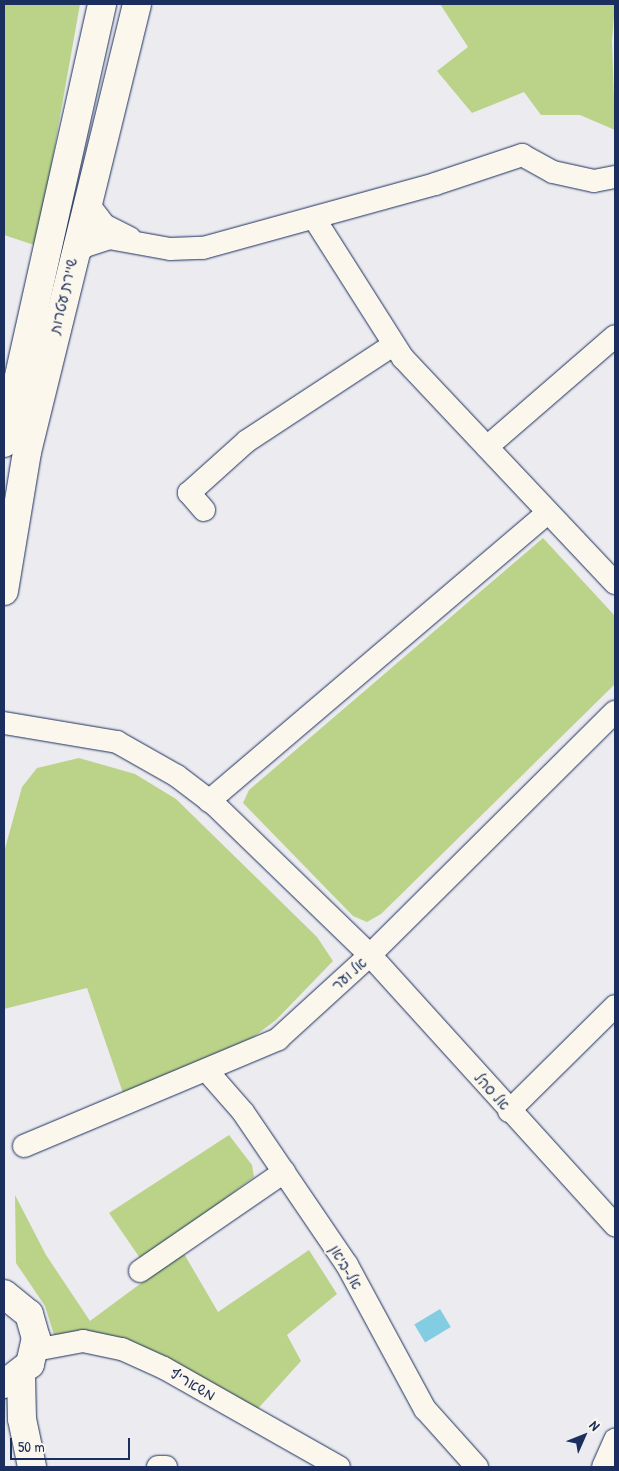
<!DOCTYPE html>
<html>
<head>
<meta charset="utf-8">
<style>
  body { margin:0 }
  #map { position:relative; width:619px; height:1471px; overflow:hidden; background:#ebebf0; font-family:"Patrick Hand","Playpen Sans Hebrew",sans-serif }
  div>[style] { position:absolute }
  .green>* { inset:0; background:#bbd389 }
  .water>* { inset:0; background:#83cde3; transform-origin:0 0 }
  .roads { filter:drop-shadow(0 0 1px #1b2f5e) drop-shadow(0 0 1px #1b2f5e) }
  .minor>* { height:22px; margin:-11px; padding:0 11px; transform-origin:11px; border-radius:11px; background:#fbf7ec }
  .major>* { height:28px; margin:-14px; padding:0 14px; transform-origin:14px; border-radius:14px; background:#fbf7ec }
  span { translate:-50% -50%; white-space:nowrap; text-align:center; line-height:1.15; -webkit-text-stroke:4px #fbf7ec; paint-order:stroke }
  .street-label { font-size:15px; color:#1b2f5e }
  .frame { position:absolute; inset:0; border:5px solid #1b2f5e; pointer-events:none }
  .north { position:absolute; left:559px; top:1411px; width:50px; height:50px; -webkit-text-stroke:4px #fbf7ec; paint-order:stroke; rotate:46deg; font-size:14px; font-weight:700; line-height:20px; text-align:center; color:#1b2f5e }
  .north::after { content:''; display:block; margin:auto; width:18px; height:22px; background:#1b2f5e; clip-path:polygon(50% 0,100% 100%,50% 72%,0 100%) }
  .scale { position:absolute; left:10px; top:1438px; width:120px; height:22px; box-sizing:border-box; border:2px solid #1b2f5e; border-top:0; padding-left:6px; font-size:15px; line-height:18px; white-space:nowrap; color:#1b2f5e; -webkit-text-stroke:4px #fbf7ec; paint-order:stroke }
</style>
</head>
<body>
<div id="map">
  <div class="green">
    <i style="clip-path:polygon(4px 4px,80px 4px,37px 246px,4px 235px)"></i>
    <i style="clip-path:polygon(440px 4px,615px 4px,612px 41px,615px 130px,580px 115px,541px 115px,524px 92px,472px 113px,437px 71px,468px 47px)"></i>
    <i style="clip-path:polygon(543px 538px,615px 616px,615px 684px,381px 914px,367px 922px,353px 916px,243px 803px,249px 790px)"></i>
    <i style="clip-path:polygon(79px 758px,135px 774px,176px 799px,317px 937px,333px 961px,276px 1020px,252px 1038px,123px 1093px,87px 988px,4px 1009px,4px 852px,22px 787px,37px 768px)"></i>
    <i style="clip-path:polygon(229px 1135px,252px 1165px,254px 1177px,142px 1261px,109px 1213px)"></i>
    <i style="clip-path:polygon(15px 1195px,46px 1255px,90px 1321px,183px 1252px,218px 1312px,309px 1250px,337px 1294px,287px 1335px,301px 1361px,254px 1413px,116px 1343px,54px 1335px,45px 1306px,16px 1263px)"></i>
  </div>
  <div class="water">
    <i style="left:440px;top:1309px;width:21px;height:30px;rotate:59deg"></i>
  </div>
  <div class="roads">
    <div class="minor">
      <i style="left:86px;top:201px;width:30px;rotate:53deg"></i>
      <i style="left:104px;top:225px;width:29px;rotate:27deg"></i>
      <i style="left:314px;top:218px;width:166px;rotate:57.6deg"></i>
      <i style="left:403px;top:358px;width:309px;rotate:46.7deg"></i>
      <i style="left:72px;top:258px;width:18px;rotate:-43deg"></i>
      <i style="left:85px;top:246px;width:25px;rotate:-18deg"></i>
      <i style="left:109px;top:238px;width:62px;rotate:10.2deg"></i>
      <i style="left:170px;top:249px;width:33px;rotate:-2deg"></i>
      <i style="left:203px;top:248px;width:241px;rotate:-15.4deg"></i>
      <i style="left:435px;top:184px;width:92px;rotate:-18.4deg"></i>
      <i style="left:522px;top:155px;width:35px;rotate:29deg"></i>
      <i style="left:553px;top:172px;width:42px;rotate:12.4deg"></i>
      <i style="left:594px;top:181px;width:21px;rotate:-11deg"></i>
      <i style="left:487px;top:447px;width:169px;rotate:-40.9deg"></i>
      <i style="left:204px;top:510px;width:23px;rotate:-131deg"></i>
      <i style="left:189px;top:493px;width:78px;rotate:-41.9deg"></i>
      <i style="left:247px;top:441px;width:175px;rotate:-33.3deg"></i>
      <i style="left:4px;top:723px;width:115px;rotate:9.5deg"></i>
      <i style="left:117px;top:742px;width:69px;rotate:29.5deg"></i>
      <i style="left:177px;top:776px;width:48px;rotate:37.3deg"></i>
      <i style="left:215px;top:805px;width:216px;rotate:44.1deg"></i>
      <i style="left:370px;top:955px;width:365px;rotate:47.8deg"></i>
      <i style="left:209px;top:801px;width:445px;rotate:-40.4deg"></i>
      <i style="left:208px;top:1072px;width:53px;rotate:48.8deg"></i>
      <i style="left:243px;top:1112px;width:185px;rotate:55.8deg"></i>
      <i style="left:347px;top:1265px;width:164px;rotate:61.6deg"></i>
      <i style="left:425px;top:1409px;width:78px;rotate:48.1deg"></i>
      <i style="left:509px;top:1111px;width:149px;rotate:-44.7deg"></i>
      <i style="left:24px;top:1146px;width:276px;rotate:-22.8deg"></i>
      <i style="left:278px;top:1039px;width:125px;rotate:-42.4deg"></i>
      <i style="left:370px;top:955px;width:345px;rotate:-44.8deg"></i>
      <i style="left:140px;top:1271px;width:175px;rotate:-34.5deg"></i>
      <i style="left:35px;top:1350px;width:49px;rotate:-10.6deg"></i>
      <i style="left:83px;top:1341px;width:40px;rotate:12deg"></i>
      <i style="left:122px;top:1349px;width:46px;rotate:24.3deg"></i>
      <i style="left:164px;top:1368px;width:201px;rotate:29.5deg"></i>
      <i style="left:158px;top:1467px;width:8px"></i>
      <i style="left:603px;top:1467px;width:30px;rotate:-66deg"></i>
    </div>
    <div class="major">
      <i style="left:4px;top:443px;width:450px;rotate:-77.4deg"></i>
      <i style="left:4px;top:591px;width:141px;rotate:-80.6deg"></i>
      <i style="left:27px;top:452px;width:461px;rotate:-76.2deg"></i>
      <i style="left:4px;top:1294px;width:32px;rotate:39deg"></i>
      <i style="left:29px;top:1314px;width:25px;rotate:74deg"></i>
      <i style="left:36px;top:1338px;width:27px;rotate:103deg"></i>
      <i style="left:30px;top:1364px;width:33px;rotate:142deg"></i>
      <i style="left:21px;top:1375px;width:44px;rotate:88.7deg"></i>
      <i style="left:22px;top:1419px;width:49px;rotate:78.2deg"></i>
    </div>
  </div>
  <div class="street-label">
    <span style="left:63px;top:296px;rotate:-77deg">שיירת עטרות</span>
    <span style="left:349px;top:974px;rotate:-42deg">אל וער</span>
    <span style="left:492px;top:1091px;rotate:48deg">אל סהל</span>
    <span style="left:346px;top:1267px;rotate:59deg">אל-ביאן</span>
    <span style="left:193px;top:1384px;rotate:30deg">משאריף</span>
  </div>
  <div class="frame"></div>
  <div class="north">N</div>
  <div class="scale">50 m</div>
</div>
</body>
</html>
